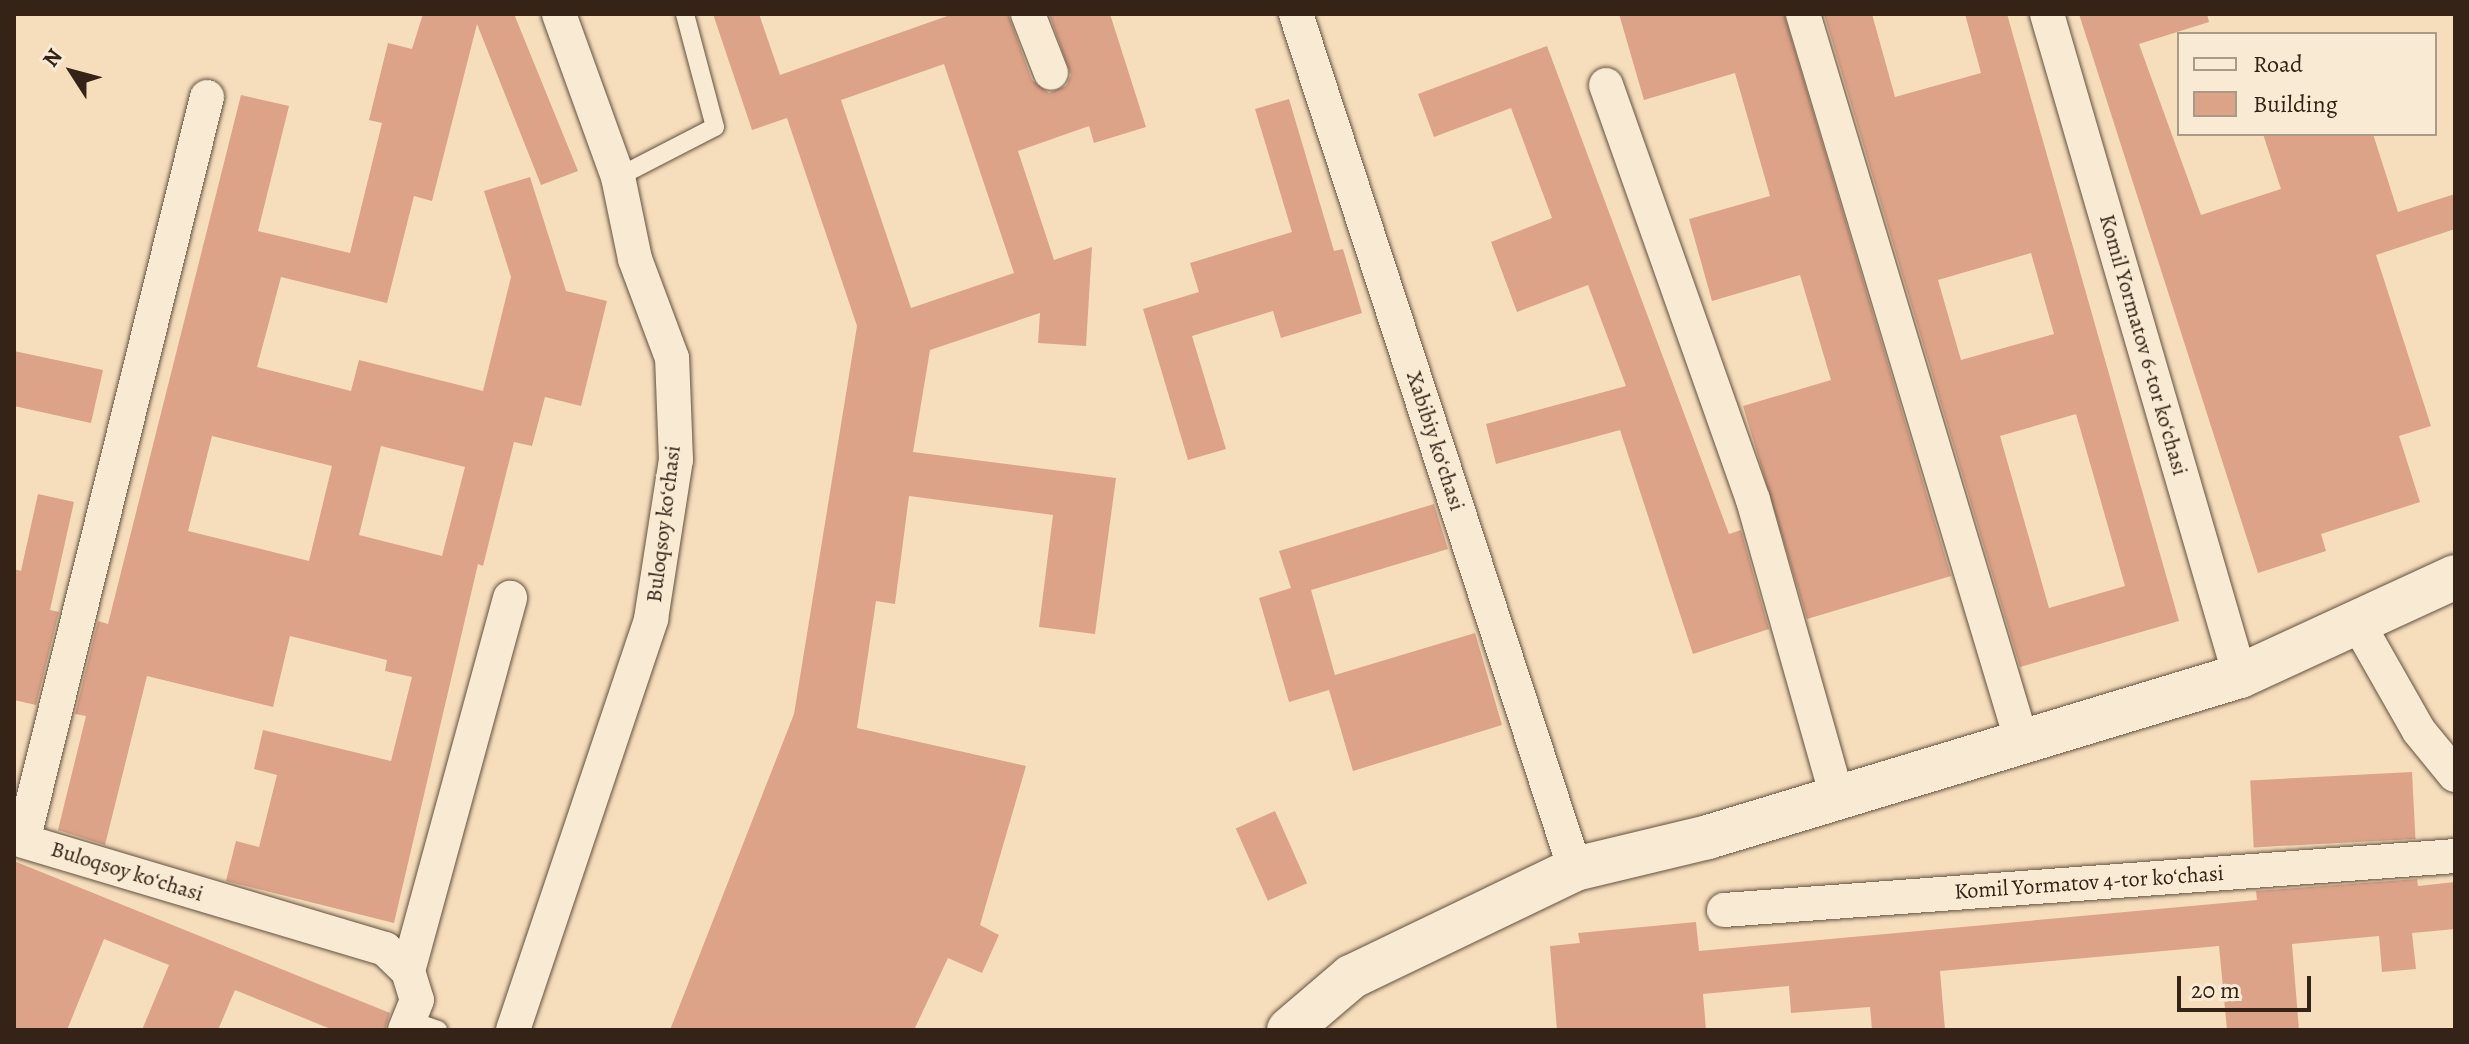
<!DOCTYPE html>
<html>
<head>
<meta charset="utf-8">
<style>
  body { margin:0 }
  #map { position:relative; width:2469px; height:1044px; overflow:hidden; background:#f6debc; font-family:Alegreya,serif }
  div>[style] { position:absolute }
  .building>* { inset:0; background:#dca388; transform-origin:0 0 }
  .roads { filter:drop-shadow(0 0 2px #645240) drop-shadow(0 0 2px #645240) }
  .service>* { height:18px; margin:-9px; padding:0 9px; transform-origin:9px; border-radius:9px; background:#f9ead3 }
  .minor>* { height:34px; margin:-17px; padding:0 17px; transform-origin:17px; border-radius:17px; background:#f9ead3 }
  .tertiary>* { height:44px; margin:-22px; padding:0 22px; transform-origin:22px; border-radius:22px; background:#f9ead3 }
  span { translate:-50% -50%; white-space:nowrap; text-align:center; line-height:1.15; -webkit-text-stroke:8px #f9ead3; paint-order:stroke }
  .street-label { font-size:22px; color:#342316 }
  .frame { position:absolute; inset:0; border:16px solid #342316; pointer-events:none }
  .legend { position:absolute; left:2177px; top:32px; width:260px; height:104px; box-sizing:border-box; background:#f9ead3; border:2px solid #aa9a87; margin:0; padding:10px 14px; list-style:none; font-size:24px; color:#342316 }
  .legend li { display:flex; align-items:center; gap:16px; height:40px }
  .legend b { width:40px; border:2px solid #aa9a87 }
  .north { position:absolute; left:32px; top:32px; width:80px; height:80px; -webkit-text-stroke:6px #f9ead3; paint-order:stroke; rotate:306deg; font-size:22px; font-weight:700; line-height:32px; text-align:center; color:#342316 }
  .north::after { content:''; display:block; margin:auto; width:28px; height:36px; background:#342316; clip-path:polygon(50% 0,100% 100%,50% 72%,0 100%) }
  .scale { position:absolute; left:2177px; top:976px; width:134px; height:36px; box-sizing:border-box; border:4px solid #342316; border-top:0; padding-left:10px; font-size:24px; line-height:28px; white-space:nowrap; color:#342316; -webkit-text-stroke:6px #f9ead3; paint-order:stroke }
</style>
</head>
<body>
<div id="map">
  <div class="building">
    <i style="clip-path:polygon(evenodd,423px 14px,514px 14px,578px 171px,541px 185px,477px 24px,432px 201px,414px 196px,387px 303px,281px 277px,257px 367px,351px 391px,359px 360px,483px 391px,511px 277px,484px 191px,530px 177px,566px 291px,607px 301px,581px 406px,545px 397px,532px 446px,514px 442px,483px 566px,478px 564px,394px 923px,226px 881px,236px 841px,259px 847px,277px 775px,254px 769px,263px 730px,391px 761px,412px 677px,385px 671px,387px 660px,290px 636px,273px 707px,147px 676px,105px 845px,58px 830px,86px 716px,75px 714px,98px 621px,108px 624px,241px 95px,289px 106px,258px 231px,350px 253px,382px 123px,369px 120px,388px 43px,412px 49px,423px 14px,212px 436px,332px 466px,309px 561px,188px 531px,212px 436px,423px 14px,381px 446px,465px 467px,442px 556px,359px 535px,381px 446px)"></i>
    <i style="clip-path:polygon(evenodd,713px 14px,759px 14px,780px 75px,953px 14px,1008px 14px,1032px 80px,1049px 93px,1066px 86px,1071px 75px,1049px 14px,1110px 14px,1146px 127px,1094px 143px,1089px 126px,1018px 151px,1054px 260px,1092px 247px,1086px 346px,1038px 343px,1040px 313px,930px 350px,913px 452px,1116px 478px,1095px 634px,1039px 627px,1053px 515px,909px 496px,895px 604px,876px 601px,857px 728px,1026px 766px,980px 925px,999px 935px,982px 973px,948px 958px,914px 1030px,670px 1030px,794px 714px,857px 326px,787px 118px,752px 130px,713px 14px,944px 64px,1014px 273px,911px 308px,841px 100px,944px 64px)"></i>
    <i style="clip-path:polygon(1619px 14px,1784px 14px,1951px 576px,1807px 619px,1743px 406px,1831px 380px,1800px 275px,1712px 301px,1689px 219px,1770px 196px,1735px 73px,1644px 100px)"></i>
    <i style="clip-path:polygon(evenodd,1824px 14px,1872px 14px,1895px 97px,1981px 73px,1965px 14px,2007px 14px,2179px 621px,2020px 667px,1824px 14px,2031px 253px,2054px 334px,1961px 360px,1938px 280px,2031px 253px,1824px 14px,2076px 414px,2125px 586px,2049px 608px,2000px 436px,2076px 414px)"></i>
    <i style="clip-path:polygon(2079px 14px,2207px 14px,2209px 22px,2139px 44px,2201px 215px,2281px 189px,2263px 134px,2373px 134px,2398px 212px,2455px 194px,2455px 229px,2376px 255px,2431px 426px,2399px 436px,2420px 502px,2321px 534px,2326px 551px,2258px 573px)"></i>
    <i style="clip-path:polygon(1547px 46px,1729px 534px,1741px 530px,1769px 629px,1693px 654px,1620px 430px,1496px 464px,1486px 424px,1626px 386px,1588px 285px,1517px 312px,1491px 242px,1552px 218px,1511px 108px,1434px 137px,1418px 94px)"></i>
    <i style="clip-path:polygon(1289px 99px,1334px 251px,1343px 249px,1362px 313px,1281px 338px,1273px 311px,1192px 336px,1226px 449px,1188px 460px,1143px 309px,1199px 292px,1190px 263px,1292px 232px,1255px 109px)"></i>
    <i style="clip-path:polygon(14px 351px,103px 370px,91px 423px,14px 406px)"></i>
    <i style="clip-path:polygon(38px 494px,74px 502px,50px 610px,59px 612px,36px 705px,14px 700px,14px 569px,21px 571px)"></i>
    <i style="clip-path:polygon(1434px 504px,1448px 549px,1311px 590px,1335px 675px,1475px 633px,1502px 725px,1353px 771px,1329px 690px,1289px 702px,1259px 598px,1291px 588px,1279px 551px)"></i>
    <i style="left:2412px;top:772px;width:67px;height:162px;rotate:87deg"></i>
    <i style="left:1275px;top:811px;width:79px;height:43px;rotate:66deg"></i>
    <i style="clip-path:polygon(14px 861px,390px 1013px,385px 1030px,333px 1030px,235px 990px,218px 1030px,142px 1030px,169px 965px,104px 939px,67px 1030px,14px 1030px)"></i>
    <i style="clip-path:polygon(2417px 879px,2418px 886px,2455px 882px,2455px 929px,2412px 933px,2416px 969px,2382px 972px,2379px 936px,2292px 944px,2299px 1030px,2227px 1030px,2219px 946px,1940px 971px,1945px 1030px,1872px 1030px,1870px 1007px,1791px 1013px,1789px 986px,1703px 994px,1706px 1030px,1557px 1030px,1550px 946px,1580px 943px,1578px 933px,1696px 922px,1699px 951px,2257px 900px,2256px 891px)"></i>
  </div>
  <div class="roads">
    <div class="service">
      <i style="left:618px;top:177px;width:109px;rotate:-27.3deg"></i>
      <i style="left:715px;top:127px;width:117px;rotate:-104.9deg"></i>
      <i style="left:409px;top:1020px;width:31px;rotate:19deg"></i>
    </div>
    <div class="minor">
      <i style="left:1028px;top:14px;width:63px;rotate:68.7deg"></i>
      <i style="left:1296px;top:14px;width:899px;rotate:71.93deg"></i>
      <i style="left:1803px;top:14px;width:757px;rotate:73.26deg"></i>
      <i style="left:2047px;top:14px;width:690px;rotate:73.75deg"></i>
      <i style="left:1606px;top:85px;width:440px;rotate:70.5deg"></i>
      <i style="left:1753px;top:500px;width:305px;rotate:74.2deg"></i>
      <i style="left:207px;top:97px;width:766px;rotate:103.89deg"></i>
      <i style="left:23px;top:841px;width:378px;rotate:16.6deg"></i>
      <i style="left:385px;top:949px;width:32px;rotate:44deg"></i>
      <i style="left:408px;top:971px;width:30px;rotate:73deg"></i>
      <i style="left:417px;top:1000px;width:32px;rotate:112deg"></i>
      <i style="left:2357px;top:622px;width:125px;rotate:60.4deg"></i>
      <i style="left:2419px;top:731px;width:57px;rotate:50.7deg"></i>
      <i style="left:1724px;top:910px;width:733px;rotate:-4.22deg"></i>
      <i style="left:408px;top:971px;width:387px;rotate:-74.7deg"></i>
      <i style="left:513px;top:1030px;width:434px;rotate:-71.4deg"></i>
      <i style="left:651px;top:619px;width:161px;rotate:-81.1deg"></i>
      <i style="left:676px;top:460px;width:102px;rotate:-92.2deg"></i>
      <i style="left:672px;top:358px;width:106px;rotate:-110.5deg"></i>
      <i style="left:635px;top:259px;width:84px;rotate:-101.7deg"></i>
      <i style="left:618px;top:177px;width:173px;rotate:-109.9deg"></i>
    </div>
    <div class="tertiary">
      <i style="left:1289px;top:1030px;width:82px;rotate:-40.5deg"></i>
      <i style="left:1351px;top:977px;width:249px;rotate:-25.7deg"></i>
      <i style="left:1575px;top:869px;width:137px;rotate:-13.5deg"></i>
      <i style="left:1708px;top:837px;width:556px;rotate:-16.84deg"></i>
      <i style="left:2240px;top:676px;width:237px;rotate:-24.7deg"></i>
    </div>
  </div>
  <div class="street-label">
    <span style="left:2143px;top:345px;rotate:74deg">Komil Yormatov 6-tor koʻchasi</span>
    <span style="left:1435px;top:441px;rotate:72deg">Xabibiy koʻchasi</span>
    <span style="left:664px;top:524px;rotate:-83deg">Buloqsoy koʻchasi</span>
    <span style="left:127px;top:872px;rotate:17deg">Buloqsoy koʻchasi</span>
    <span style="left:2089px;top:883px;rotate:-4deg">Komil Yormatov 4-tor koʻchasi</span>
  </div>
  <div class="frame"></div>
  <ul class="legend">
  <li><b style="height:10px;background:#f9ead3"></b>Road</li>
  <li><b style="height:22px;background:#dca388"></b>Building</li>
  </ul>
  <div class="north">N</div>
  <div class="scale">20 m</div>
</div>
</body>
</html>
